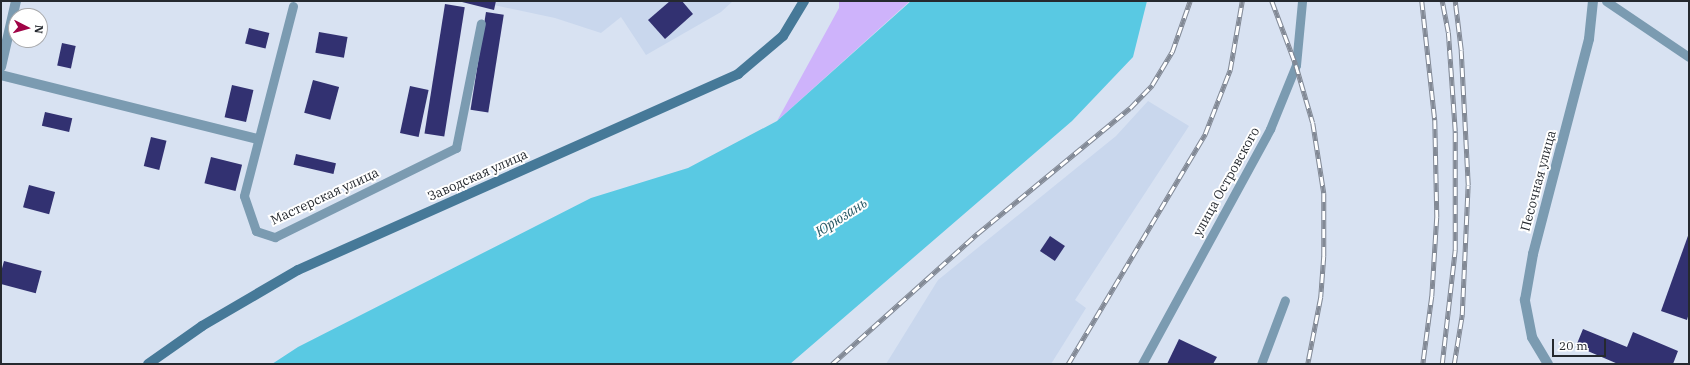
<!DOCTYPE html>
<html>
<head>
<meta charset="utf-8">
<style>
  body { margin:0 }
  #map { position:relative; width:1690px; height:365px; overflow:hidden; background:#d8e2f2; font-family:"IBM Plex Serif",serif }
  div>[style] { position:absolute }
  .built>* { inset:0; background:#c9d7ed }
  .green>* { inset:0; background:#ceb3fb }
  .water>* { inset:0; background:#59c9e3 }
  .building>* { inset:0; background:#323171; transform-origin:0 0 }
  .lane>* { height:9px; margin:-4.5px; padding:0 4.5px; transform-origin:4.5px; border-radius:4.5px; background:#7b9bb1 }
  .street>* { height:10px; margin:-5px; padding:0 5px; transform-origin:5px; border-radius:5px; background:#7b9bb1 }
  .secondary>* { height:10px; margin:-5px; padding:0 5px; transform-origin:5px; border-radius:5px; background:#467998 }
  .rail>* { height:4.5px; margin-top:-2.25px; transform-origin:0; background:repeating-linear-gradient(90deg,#fff 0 9px,#828995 0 18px); box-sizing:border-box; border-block:1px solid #828995 }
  span { translate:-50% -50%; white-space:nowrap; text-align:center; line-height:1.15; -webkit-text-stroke:4px #fff; paint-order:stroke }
  .street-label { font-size:13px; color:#25292f }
  .water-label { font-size:14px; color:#2a5a66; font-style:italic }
  .frame { position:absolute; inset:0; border:2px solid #25292f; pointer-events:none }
  .north { position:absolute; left:8px; top:8px; width:40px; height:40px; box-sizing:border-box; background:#fff; border:1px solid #a8a9ac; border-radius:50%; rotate:96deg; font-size:11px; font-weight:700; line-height:16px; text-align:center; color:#25292f }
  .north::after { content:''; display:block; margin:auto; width:14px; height:18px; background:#a00447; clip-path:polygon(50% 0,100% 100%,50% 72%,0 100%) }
  .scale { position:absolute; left:1552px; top:339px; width:54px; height:18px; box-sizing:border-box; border:2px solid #25292f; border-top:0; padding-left:5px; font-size:12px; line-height:14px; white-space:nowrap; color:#25292f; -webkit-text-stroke:3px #fff; paint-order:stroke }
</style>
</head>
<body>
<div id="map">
  <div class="built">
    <i style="clip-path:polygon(475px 1px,733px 1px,721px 12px,646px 55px,621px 17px,601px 33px,555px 18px)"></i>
    <i style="clip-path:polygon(1148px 101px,1189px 126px,1075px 300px,1086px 308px,1051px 364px,886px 364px,938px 280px,1116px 136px)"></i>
  </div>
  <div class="green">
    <i style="clip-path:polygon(839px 1px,910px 1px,777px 121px,839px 8px)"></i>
  </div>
  <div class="water">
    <i style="clip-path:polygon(911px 1px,1147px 1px,1133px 57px,1072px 121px,790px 364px,272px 364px,298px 347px,591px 198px,688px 168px,777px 121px)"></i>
  </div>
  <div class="building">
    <i style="clip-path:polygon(458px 1px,496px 1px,494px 10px)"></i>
    <i style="clip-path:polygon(670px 1px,682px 1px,693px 14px,665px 39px,648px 20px)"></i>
    <i style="left:445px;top:4px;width:20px;height:131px;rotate:9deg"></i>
    <i style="left:486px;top:12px;width:18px;height:99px;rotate:9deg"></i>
    <i style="left:249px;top:28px;width:21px;height:16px;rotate:14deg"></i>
    <i style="left:319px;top:32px;width:29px;height:21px;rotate:10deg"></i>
    <i style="left:62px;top:43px;width:14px;height:23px;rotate:12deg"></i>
    <i style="left:313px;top:80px;width:27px;height:34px;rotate:15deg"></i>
    <i style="left:232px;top:85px;width:22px;height:33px;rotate:13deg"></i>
    <i style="left:410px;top:86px;width:19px;height:48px;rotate:12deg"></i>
    <i style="left:45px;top:112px;width:28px;height:14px;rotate:13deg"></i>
    <i style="left:151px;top:137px;width:16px;height:30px;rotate:14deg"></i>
    <i style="left:296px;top:154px;width:41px;height:11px;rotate:13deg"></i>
    <i style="left:211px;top:157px;width:32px;height:27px;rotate:14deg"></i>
    <i style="left:29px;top:185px;width:27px;height:23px;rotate:15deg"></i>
    <i style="clip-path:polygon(1689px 233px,1689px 313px,1687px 320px,1661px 311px)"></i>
    <i style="left:1050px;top:236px;width:18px;height:18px;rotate:34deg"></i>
    <i style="left:4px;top:261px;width:39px;height:23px;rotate:15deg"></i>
    <i style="clip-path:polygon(1583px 329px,1627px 347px,1633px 332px,1678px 351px,1673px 364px,1618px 364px,1576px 346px)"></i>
    <i style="clip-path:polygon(1179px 339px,1217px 357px,1213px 364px,1167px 364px)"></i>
  </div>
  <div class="lane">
    <i style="left:1606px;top:1px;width:100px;rotate:34deg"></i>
    <i style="left:293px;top:6px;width:196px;rotate:104.5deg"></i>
    <i style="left:244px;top:196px;width:37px;rotate:71deg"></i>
    <i style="left:256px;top:231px;width:20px;rotate:18deg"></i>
    <i style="left:275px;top:237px;width:202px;rotate:-26.2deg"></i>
    <i style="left:456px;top:148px;width:127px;rotate:-78.7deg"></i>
    <i style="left:1142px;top:364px;width:268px;rotate:-61.4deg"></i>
    <i style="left:1270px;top:129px;width:69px;rotate:-67.9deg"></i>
    <i style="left:1296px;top:65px;width:64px;rotate:-84.6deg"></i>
    <i style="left:1261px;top:364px;width:68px;rotate:-69.4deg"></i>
  </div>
  <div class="street">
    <i style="left:1px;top:67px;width:68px;rotate:-77.2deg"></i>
    <i style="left:1px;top:75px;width:264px;rotate:14deg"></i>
    <i style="left:1548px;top:364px;width:31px;rotate:-121deg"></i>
    <i style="left:1532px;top:337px;width:38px;rotate:-101deg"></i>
    <i style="left:1525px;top:300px;width:47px;rotate:-80.1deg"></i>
    <i style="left:1533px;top:254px;width:222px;rotate:-75.4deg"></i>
    <i style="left:1589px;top:39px;width:38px;rotate:-84deg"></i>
  </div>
  <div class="secondary">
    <i style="left:148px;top:364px;width:66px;rotate:-35.1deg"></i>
    <i style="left:202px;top:326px;width:111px;rotate:-30.3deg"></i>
    <i style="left:298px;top:270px;width:482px;rotate:-24deg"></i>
    <i style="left:738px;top:74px;width:59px;rotate:-40.2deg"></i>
    <i style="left:783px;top:36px;width:41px;rotate:-59deg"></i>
  </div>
  <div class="rail">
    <i style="left:1272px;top:1px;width:68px;rotate:69.4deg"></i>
    <i style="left:1296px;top:65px;width:60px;rotate:73.7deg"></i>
    <i style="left:1313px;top:123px;width:71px;rotate:81.1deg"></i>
    <i style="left:1324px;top:193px;width:63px;rotate:90deg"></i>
    <i style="left:1324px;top:256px;width:41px;rotate:94.2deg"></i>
    <i style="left:1321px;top:297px;width:68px;rotate:101deg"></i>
    <i style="left:1422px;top:1px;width:120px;rotate:83.8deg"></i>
    <i style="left:1435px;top:120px;width:97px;rotate:88.8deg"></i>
    <i style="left:1437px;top:217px;width:79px;rotate:93.6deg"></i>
    <i style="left:1432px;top:296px;width:69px;rotate:97.5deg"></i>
    <i style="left:832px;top:364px;width:195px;rotate:-41.9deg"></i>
    <i style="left:977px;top:234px;width:198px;rotate:-39.5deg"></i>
    <i style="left:1130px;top:108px;width:32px;rotate:-46deg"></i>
    <i style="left:1152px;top:85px;width:39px;rotate:-59deg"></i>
    <i style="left:1172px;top:52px;width:54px;rotate:-70.6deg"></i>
    <i style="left:1068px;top:364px;width:268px;rotate:-59.2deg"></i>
    <i style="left:1205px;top:134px;width:69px;rotate:-68.7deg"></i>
    <i style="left:1230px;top:70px;width:70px;rotate:-80.1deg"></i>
    <i style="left:1442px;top:364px;width:115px;rotate:-83.5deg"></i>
    <i style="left:1455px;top:250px;width:119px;rotate:-90deg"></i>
    <i style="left:1455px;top:131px;width:99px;rotate:-94deg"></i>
    <i style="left:1448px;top:32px;width:32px;rotate:-101deg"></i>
    <i style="left:1454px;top:364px;width:50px;rotate:-80.7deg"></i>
    <i style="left:1462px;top:315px;width:130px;rotate:-87.4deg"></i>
    <i style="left:1468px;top:185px;width:135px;rotate:-93deg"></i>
    <i style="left:1461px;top:50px;width:49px;rotate:-97deg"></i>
  </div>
  <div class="street-label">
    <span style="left:478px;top:176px;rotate:-24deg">Заводская улица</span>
    <span style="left:1539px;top:181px;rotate:-75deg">Песочная улица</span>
    <span style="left:1227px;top:182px;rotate:-61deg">улица Островского</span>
    <span style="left:325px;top:197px;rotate:-25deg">Мастерская улица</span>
  </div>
  <div class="water-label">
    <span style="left:841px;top:217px;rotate:-33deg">Юрюзань</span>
  </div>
  <div class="frame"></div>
  <div class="north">N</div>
  <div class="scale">20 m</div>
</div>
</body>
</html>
